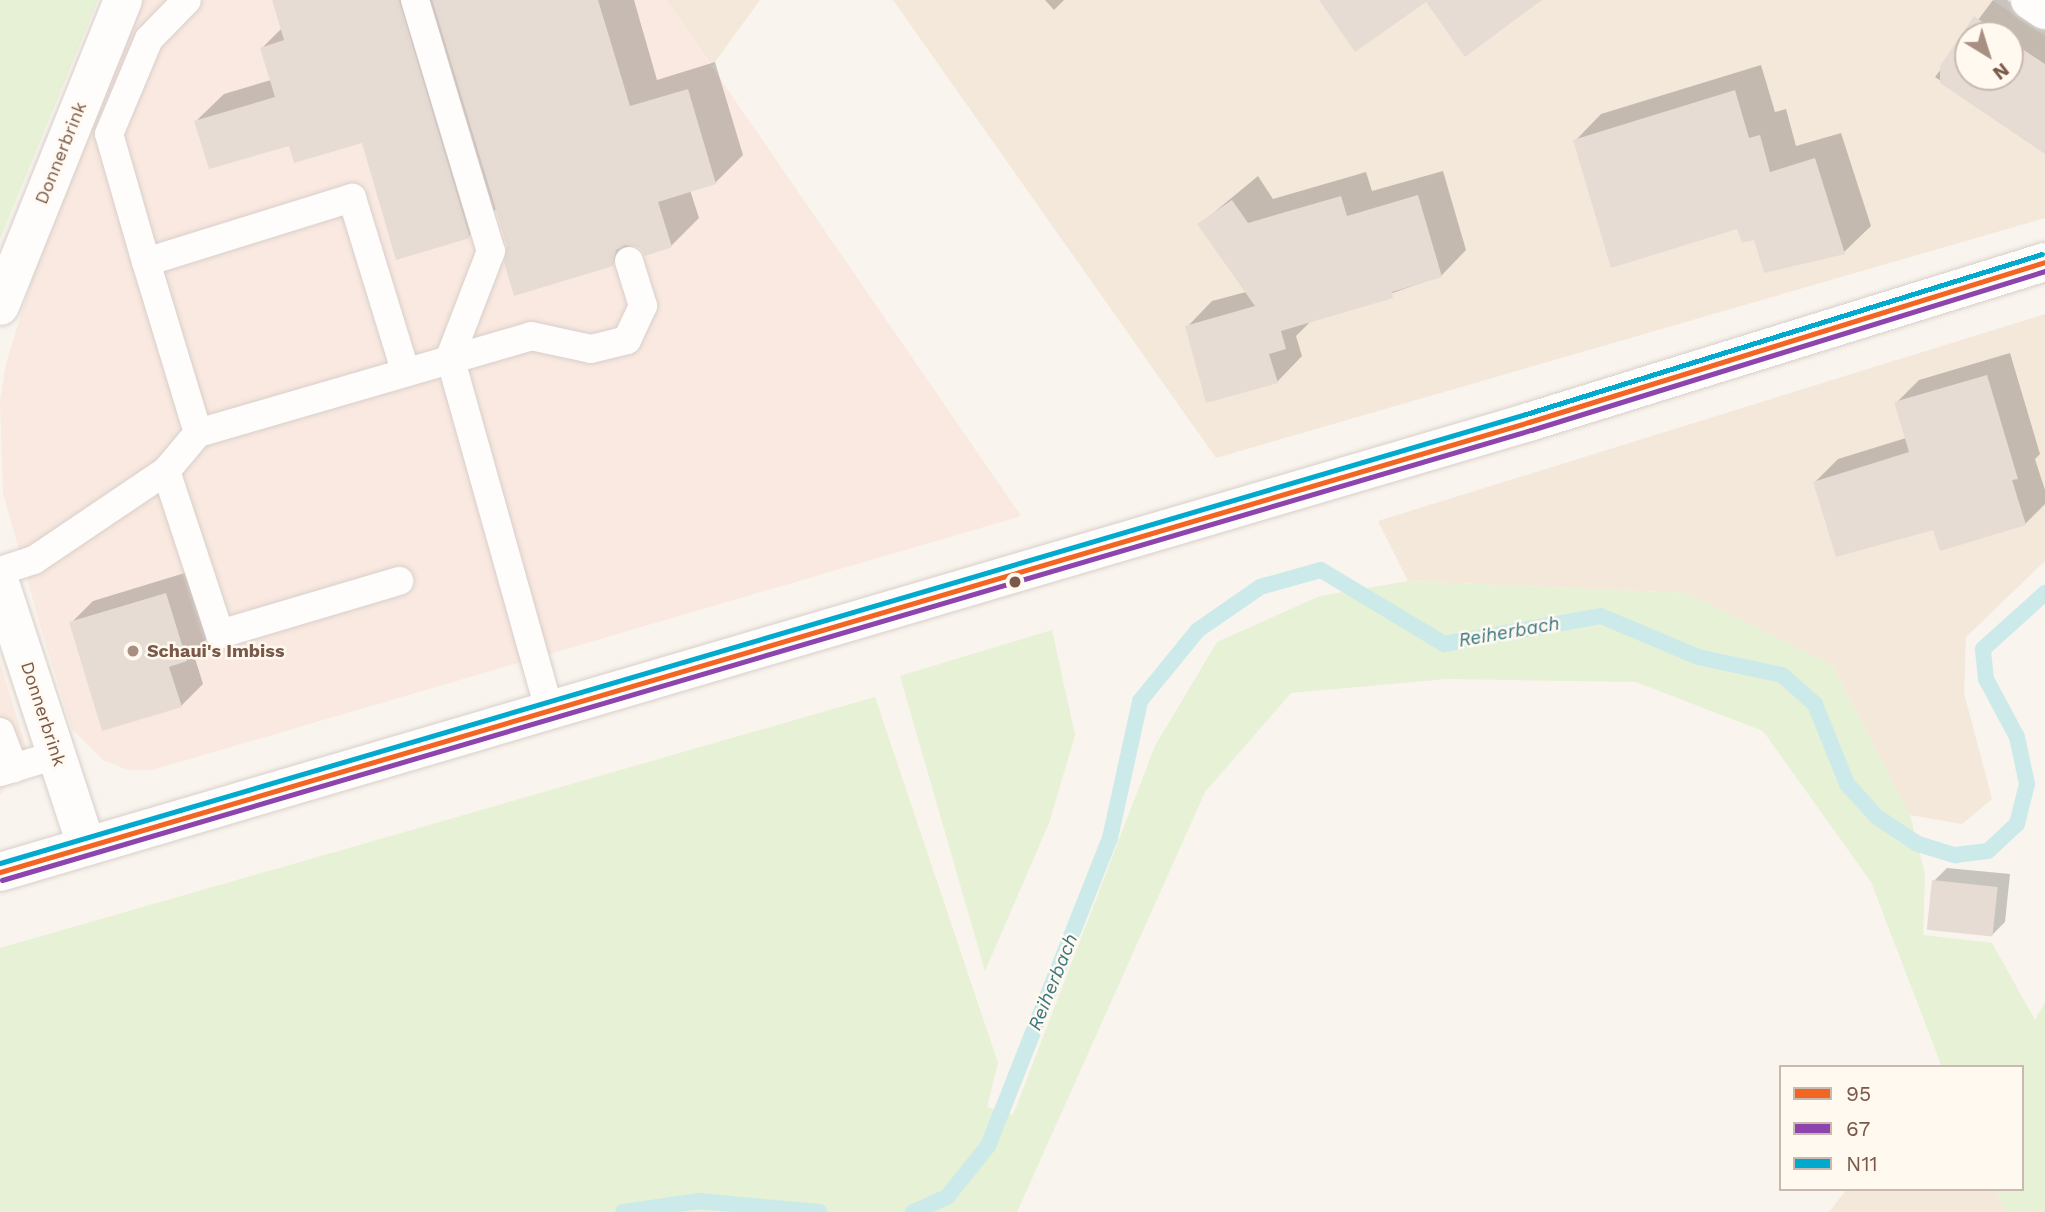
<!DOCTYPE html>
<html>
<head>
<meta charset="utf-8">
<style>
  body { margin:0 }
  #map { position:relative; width:2045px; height:1212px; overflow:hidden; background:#f9f4ed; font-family:"Work Sans",sans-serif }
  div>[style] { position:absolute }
  .residential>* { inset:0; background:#f4e8db }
  .commercial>* { inset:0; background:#f9e9e0 }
  .green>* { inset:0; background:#e6f1d6 }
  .shadow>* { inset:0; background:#0003 }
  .stream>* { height:16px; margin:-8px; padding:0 8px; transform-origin:8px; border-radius:8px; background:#cdeaeb }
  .building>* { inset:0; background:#e6dcd4; transform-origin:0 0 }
  .roads { filter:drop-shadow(0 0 2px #d8cfca) drop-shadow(0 0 2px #d8cfca) }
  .lane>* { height:28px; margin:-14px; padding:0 14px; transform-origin:14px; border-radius:14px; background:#fefdfc }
  .street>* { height:38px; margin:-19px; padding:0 19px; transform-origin:19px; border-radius:19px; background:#fefdfc }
  .secondary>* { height:38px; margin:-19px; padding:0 19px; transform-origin:19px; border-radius:19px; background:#fefdfc }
  .bus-1>* { height:5px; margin:-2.5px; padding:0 2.5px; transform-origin:2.5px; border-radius:2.5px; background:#f26522 }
  .bus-2>* { height:5px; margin:-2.5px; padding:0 2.5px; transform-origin:2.5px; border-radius:2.5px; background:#8e44ad }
  .bus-3>* { height:5px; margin:-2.5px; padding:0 2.5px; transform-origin:2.5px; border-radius:2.5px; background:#00a9ce }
  .dots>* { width:19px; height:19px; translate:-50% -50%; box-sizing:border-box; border:4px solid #fff9f0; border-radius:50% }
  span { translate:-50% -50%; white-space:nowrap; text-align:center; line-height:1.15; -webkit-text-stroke:5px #fff9f0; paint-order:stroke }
  .street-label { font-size:18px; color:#7b5949 }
  .poi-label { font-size:18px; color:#7b5949; font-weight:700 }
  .left { translate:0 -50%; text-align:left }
  .water-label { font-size:19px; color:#3a7882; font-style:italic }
  .legend { position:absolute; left:1779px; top:1065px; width:245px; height:126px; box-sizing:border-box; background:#fff9f0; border:2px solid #cab9ad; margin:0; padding:9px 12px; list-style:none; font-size:21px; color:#7b5949 }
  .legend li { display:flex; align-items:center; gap:14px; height:35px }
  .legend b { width:35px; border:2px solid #cab9ad }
  .north { position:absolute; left:1954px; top:21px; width:70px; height:70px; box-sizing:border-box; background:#fff9f0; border:2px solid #cab9ad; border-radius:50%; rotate:142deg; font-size:19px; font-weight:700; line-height:28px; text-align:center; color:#7b5949 }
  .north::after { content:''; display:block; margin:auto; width:24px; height:32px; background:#a78f82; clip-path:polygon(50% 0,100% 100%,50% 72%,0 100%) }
</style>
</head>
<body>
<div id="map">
  <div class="residential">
    <i style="clip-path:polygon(666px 0,760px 0,712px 66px)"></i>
    <i style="clip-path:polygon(evenodd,893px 0,1992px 0,2045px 36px,2045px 218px,1216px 458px,893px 0,1968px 35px,2010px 35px,2010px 77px,1968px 77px,1968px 35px)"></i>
    <i style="clip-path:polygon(2045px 314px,2045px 561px,1966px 637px,1964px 693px,1992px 799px,1962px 824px,1910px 815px,1832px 665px,1687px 593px,1408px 581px,1378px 521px)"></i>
    <i style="clip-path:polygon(1847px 1189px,1995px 1189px,2006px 1212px,1829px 1212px)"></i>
  </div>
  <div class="commercial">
    <i style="clip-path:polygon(142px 0,666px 0,1021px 516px,152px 770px,128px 770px,103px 760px,72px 729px,41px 628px,3px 493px,0 401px,6px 364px,60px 188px)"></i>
    <i style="clip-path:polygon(0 663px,28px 753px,0 795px)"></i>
  </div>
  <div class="green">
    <i style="clip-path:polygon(0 0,98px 0,0 239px)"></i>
    <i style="clip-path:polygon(1408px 581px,1687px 593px,1832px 665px,1910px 815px,1925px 874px,1923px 935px,1992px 943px,2035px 1020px,2045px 1002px,2045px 1212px,2006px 1212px,1995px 1189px,2022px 1189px,2022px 1067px,1942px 1067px,1871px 882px,1763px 731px,1636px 682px,1447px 679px,1291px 693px,1205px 792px,1017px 1212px,0 1212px,0 948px,875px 697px,998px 1063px,987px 1107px,1013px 1115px,1155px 746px,1217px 642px,1320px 596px)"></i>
    <i style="clip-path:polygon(1052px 630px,1075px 735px,1049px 823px,985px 971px,900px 676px)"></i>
  </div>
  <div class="shadow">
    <i style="clip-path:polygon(279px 0,634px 0,657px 80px,715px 62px,743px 155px,715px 183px,690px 190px,699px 218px,671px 246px,632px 245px,612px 264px,509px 246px,497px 208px,469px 236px,363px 141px,290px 143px,196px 121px,224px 94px,271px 80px,262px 48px,282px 28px)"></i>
    <i style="clip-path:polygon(1045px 0,1064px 0,1054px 10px)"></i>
    <i style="clip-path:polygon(evenodd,1993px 0,2007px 0,2045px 26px,2045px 142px,2039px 148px,1935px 77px,1993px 0,1968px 35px,2010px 35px,2010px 77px,1968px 77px,1968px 35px)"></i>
    <i style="clip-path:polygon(1761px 65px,1775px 112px,1786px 109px,1796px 146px,1841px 133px,1871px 226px,1844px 252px,1755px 237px,1575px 141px,1601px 114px)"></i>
    <i style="clip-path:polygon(1443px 171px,1466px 250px,1441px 276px,1310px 322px,1296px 336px,1302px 356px,1277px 382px,1187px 327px,1212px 301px,1246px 292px,1200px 224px,1258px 176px,1273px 199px,1366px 172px,1372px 191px)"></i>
    <i style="clip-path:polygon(2010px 353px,2040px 454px,2035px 459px,2045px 490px,2045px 504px,2025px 524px,1934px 527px,1815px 482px,1838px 459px,1906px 438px,1896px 403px,1919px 380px)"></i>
    <i style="clip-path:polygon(188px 572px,208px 638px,193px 652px,203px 684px,181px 706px,71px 623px,93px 601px)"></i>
    <i style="clip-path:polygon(1947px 868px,2010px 874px,2005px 922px,1992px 935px,1934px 881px)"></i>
  </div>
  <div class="stream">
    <i style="left:623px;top:1212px;width:77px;rotate:-8.2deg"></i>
    <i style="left:699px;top:1201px;width:121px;rotate:5.2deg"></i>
    <i style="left:913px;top:1212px;width:37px;rotate:-24deg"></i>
    <i style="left:947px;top:1197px;width:65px;rotate:-51.2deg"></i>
    <i style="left:988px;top:1146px;width:331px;rotate:-68.4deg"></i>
    <i style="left:1110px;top:838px;width:140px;rotate:-77.6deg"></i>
    <i style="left:1140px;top:701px;width:92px;rotate:-50.8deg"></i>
    <i style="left:1198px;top:630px;width:75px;rotate:-34.7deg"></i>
    <i style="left:1260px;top:587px;width:63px;rotate:-15.6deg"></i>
    <i style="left:1321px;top:570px;width:144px;rotate:31deg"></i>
    <i style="left:1444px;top:644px;width:159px;rotate:-10.1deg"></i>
    <i style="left:1601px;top:616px;width:105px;rotate:22.9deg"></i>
    <i style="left:1698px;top:657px;width:86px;rotate:12.1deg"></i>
    <i style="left:1782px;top:675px;width:44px;rotate:41.3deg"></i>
    <i style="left:1815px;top:704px;width:86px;rotate:68.2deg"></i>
    <i style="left:1847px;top:784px;width:45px;rotate:47.7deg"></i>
    <i style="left:1877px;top:817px;width:49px;rotate:33.4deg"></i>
    <i style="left:1918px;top:844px;width:39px;rotate:17deg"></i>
    <i style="left:1955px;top:855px;width:33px;rotate:-7deg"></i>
    <i style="left:1988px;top:851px;width:40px;rotate:-43deg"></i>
    <i style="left:2017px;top:824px;width:41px;rotate:-76deg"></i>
    <i style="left:2027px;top:784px;width:48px;rotate:-102deg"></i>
    <i style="left:2017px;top:737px;width:66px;rotate:-118.1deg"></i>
    <i style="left:1986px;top:679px;width:30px;rotate:-96deg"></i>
    <i style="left:1983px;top:649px;width:84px;rotate:-42.1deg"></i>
  </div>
  <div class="building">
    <i style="clip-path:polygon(272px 0,399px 0,470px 238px,396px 260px,362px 143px,294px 163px,289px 146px,209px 169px,194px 121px,275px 97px,260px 48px,284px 40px)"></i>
    <i style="clip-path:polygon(432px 0,598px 0,630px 106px,688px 89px,716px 184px,658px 202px,672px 247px,645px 256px,640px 248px,625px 245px,616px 250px,613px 266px,514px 296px,504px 262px,507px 246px)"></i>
    <i style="clip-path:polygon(1319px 0,1542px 0,1465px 57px,1426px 2px,1355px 52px)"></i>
    <i style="clip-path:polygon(1974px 16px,2001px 35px,1968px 35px,1968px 77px,2010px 77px,2010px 41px,2045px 64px,2045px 154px,1940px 83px,1940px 66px)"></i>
    <i style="clip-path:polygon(1735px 90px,1749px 138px,1760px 135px,1770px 172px,1815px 158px,1845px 254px,1764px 273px,1754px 240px,1742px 243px,1737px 229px,1611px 268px,1573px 140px)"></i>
    <i style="clip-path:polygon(1418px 195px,1442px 277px,1392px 292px,1393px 298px,1281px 331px,1286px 349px,1269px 354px,1278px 383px,1206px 403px,1185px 326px,1255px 306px,1197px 224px,1232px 200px,1248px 223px,1341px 196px,1347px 216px)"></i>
    <i style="clip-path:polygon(1987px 375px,2018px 479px,2012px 480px,2026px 525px,1940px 551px,1933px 530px,1836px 557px,1813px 482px,1909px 452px,1894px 402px)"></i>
    <i style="clip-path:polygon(166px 593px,187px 661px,169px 667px,182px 707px,102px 731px,69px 622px)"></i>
    <i style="left:1932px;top:880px;width:66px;height:50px;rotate:6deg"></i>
  </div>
  <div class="roads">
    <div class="lane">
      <i style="left:415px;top:0;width:262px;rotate:73.2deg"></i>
      <i style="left:491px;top:251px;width:114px;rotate:111.1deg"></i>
      <i style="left:450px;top:357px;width:367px;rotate:74.3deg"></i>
      <i style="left:146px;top:262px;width:133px;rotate:-106.1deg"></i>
      <i style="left:109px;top:134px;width:103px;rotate:-67.2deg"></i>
      <i style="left:149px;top:39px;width:54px;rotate:-45.7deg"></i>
      <i style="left:198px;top:433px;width:179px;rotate:-106.9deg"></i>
      <i style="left:146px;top:262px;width:216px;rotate:-17.3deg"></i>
      <i style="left:352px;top:198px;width:180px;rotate:72.9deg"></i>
      <i style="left:166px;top:471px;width:172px;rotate:71.7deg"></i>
      <i style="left:220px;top:634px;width:187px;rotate:-16.5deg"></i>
      <i style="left:0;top:571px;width:36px;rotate:-18deg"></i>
      <i style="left:34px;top:560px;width:159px;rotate:-34deg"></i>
      <i style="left:166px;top:471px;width:50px;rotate:-49.9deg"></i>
      <i style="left:198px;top:433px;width:347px;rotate:-16.2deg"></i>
      <i style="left:531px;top:336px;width:61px;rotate:12.2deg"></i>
      <i style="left:591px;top:349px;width:37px;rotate:-14deg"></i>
      <i style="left:627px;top:340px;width:38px;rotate:-65deg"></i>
      <i style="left:643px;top:306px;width:47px;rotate:-107.3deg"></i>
      <i style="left:0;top:732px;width:39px;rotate:69deg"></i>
      <i style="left:0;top:772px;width:59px;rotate:-16.9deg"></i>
    </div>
    <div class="street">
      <i style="left:2030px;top:0;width:18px;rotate:34deg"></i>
      <i style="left:0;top:306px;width:330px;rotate:-68.1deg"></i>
      <i style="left:0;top:583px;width:276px;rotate:71.8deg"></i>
    </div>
    <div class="secondary">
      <i style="left:0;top:872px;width:1594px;rotate:-16.4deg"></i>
      <i style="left:1529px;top:422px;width:540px;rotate:-17.23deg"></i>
    </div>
  </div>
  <div class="bus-1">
    <i style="left:0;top:872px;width:1594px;rotate:-16.4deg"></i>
    <i style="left:1529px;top:422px;width:540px;rotate:-17.23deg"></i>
  </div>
  <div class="bus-2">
    <i style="left:2px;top:880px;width:1594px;rotate:-16.4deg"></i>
    <i style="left:1531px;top:430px;width:538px;rotate:-17.19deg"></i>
  </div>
  <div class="bus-3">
    <i style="left:0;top:863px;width:1591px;rotate:-16.4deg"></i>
    <i style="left:1526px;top:414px;width:540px;rotate:-17.23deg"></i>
  </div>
  <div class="dots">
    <i style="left:1015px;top:582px;background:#7b5949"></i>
    <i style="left:133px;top:651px;background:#a78f82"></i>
  </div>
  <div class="street-label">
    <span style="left:61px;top:153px;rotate:-68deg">Donnerbrink</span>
    <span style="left:43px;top:714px;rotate:72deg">Donnerbrink</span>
  </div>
  <div class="poi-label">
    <span class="left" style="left:147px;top:651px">Schaui's Imbiss</span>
  </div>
  <div class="water-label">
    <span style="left:1509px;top:632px;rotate:-10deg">Reiherbach</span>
    <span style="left:1053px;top:982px;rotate:-68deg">Reiherbach</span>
  </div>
  <ul class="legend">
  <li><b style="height:9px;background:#f26522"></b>95</li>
  <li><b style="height:9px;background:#8e44ad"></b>67</li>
  <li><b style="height:9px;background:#00a9ce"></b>N11</li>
  </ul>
  <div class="north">N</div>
</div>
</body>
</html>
